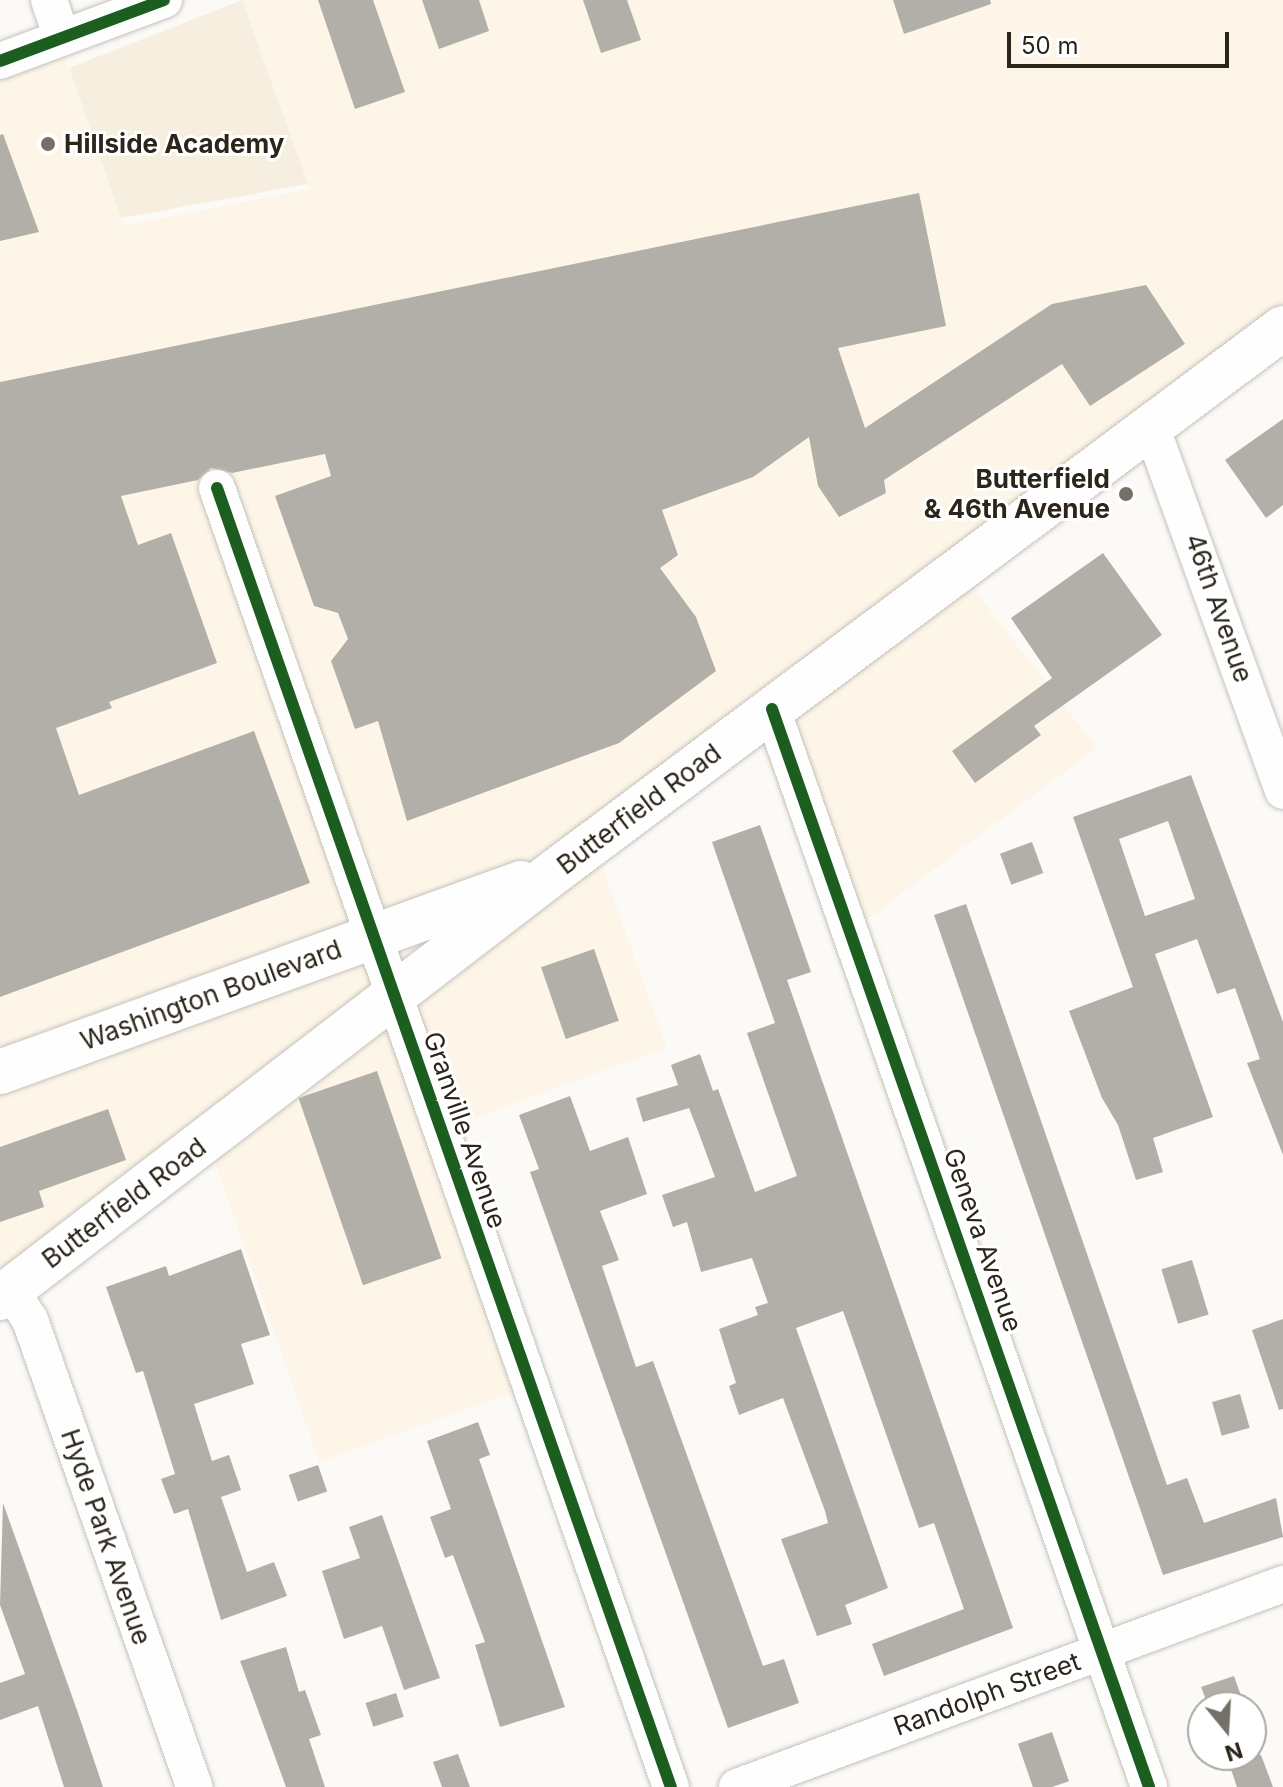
<!DOCTYPE html>
<html>
<head>
<meta charset="utf-8">
<style>
  body { margin:0 }
  #map { position:relative; width:1283px; height:1787px; overflow:hidden; background:#fcfaf7; font-family:Inter,sans-serif }
  div>[style] { position:absolute }
  .built>* { inset:0; background:#fdf6e8 }
  .green>* { inset:0; background:#f6efdf }
  .building>* { inset:0; background:#b2afa8; transform-origin:0 0 }
  .roads { filter:drop-shadow(0 0 2px #c6c2bc) drop-shadow(0 0 2px #c6c2bc) }
  .minor>* { height:36px; margin:-18px; padding:0 18px; transform-origin:18px; border-radius:18px; background:#fffefe }
  .major>* { height:44px; margin:-22px; padding:0 22px; transform-origin:22px; border-radius:22px; background:#fffefe }
  .cycleway>* { height:12px; margin:-6px; padding:0 6px; transform-origin:6px; border-radius:6px; background:#1b5e20 }
  .dots>* { width:22px; height:22px; translate:-50% -50%; box-sizing:border-box; border:4px solid #fff; border-radius:50% }
  span { translate:-50% -50%; white-space:nowrap; text-align:center; line-height:1.15; -webkit-text-stroke:6px #fff; paint-order:stroke }
  .poi-label { font-size:26px; color:#2c261a; font-weight:700 }
  .left { translate:0 -50%; text-align:left }
  .right { translate:-100% -50%; text-align:right }
  .street-label { font-size:26px; color:#2c261a }
  .north { position:absolute; left:1187px; top:1691px; width:80px; height:80px; box-sizing:border-box; background:#fff; border:2px solid #aba8a3; border-radius:50%; rotate:162deg; font-size:22px; font-weight:700; line-height:32px; text-align:center; color:#2c261a }
  .north::after { content:''; display:block; margin:auto; width:28px; height:36px; background:#757067; clip-path:polygon(50% 0,100% 100%,50% 72%,0 100%) }
  .scale { position:absolute; left:1007px; top:32px; width:222px; height:36px; box-sizing:border-box; border:4px solid #2c261a; border-top:0; padding-left:10px; font-size:24px; line-height:28px; white-space:nowrap; color:#2c261a; -webkit-text-stroke:6px #fff; paint-order:stroke }
</style>
</head>
<body>
<div id="map">
  <div class="built">
    <i style="clip-path:polygon(240px 0,1283px 0,1283px 328px,554px 866px,0 1067px,0 70px,61px 47px,124px 226px,309px 189px)"></i>
    <i style="clip-path:polygon(969px 583px,1097px 748px,857px 927px,786px 720px)"></i>
    <i style="clip-path:polygon(598px 855px,667px 1048px,446px 1128px,536px 1385px,319px 1462px,209px 1145px)"></i>
    <i style="clip-path:polygon(370px 944px,388px 995px,0 1285px,0 1078px)"></i>
  </div>
  <div class="green">
    <i style="clip-path:polygon(242px 0,308px 184px,121px 218px,69px 68px)"></i>
  </div>
  <div class="building">
    <i style="clip-path:polygon(318px 0,373px 0,405px 92px,355px 109px)"></i>
    <i style="clip-path:polygon(422px 0,479px 0,489px 31px,439px 49px)"></i>
    <i style="clip-path:polygon(583px 0,627px 0,641px 40px,601px 53px)"></i>
    <i style="clip-path:polygon(893px 0,990px 0,991px 4px,904px 34px)"></i>
    <i style="clip-path:polygon(3px 134px,39px 232px,0 241px,0 135px)"></i>
    <i style="clip-path:polygon(919px 193px,946px 326px,838px 348px,865px 428px,1052px 304px,1146px 285px,1185px 344px,1090px 406px,1062px 364px,884px 480px,886px 493px,839px 517px,818px 486px,809px 437px,753px 477px,662px 510px,678px 555px,660px 568px,696px 617px,716px 671px,619px 743px,407px 821px,378px 721px,355px 729px,331px 661px,348px 639px,338px 613px,314px 606px,275px 496px,331px 476px,325px 454px,232px 473px,211px 468px,198px 480px,121px 496px,138px 545px,171px 533px,217px 663px,109px 702px,112px 708px,56px 728px,79px 795px,254px 731px,310px 883px,0 997px,0 382px)"></i>
    <i style="clip-path:polygon(1283px 419px,1283px 505px,1266px 518px,1225px 460px)"></i>
    <i style="clip-path:polygon(1103px 553px,1162px 635px,1034px 726px,1041px 735px,975px 783px,952px 751px,1052px 678px,1011px 618px)"></i>
    <i style="clip-path:polygon(evenodd,1191px 775px,1283px 1022px,1283px 1155px,1247px 1063px,1260px 1059px,1235px 988px,1217px 994px,1197px 939px,1155px 954px,1213px 1117px,1153px 1138px,1163px 1172px,1136px 1180px,1118px 1125px,1102px 1098px,1069px 1011px,1133px 987px,1073px 817px,1191px 775px,1168px 821px,1195px 899px,1145px 916px,1119px 839px,1168px 821px)"></i>
    <i style="clip-path:polygon(760px 825px,811px 972px,787px 980px,1013px 1628px,884px 1676px,872px 1644px,964px 1609px,934px 1523px,919px 1528px,843px 1311px,796px 1328px,888px 1588px,845px 1605px,852px 1624px,817px 1636px,781px 1539px,828px 1523px,825px 1511px,783px 1398px,739px 1415px,729px 1386px,736px 1383px,719px 1329px,758px 1315px,755px 1307px,768px 1303px,752px 1258px,701px 1272px,687px 1222px,673px 1227px,662px 1195px,715px 1177px,698px 1131px,689px 1108px,643px 1122px,636px 1098px,678px 1085px,671px 1065px,700px 1054px,713px 1091px,718px 1089px,755px 1192px,797px 1176px,747px 1033px,775px 1023px,712px 842px)"></i>
    <i style="left:1032px;top:842px;width:33px;height:34px;rotate:70deg"></i>
    <i style="clip-path:polygon(966px 904px,1167px 1485px,1187px 1478px,1204px 1523px,1276px 1498px,1283px 1537px,1163px 1575px,934px 915px)"></i>
    <i style="left:594px;top:949px;width:76px;height:56px;rotate:71deg"></i>
    <i style="left:377px;top:1071px;width:198px;height:83px;rotate:71deg"></i>
    <i style="clip-path:polygon(570px 1096px,590px 1151px,628px 1137px,647px 1194px,600px 1211px,619px 1260px,602px 1266px,636px 1367px,653px 1361px,763px 1666px,784px 1659px,799px 1703px,728px 1728px,530px 1172px,539px 1169px,519px 1115px)"></i>
    <i style="clip-path:polygon(108px 1109px,126px 1160px,39px 1191px,44px 1207px,0 1222px,0 1147px)"></i>
    <i style="clip-path:polygon(241px 1249px,270px 1335px,241px 1344px,254px 1384px,194px 1404px,212px 1461px,229px 1455px,241px 1490px,221px 1497px,247px 1572px,274px 1562px,287px 1596px,221px 1620px,188px 1509px,174px 1514px,161px 1479px,175px 1474px,143px 1371px,136px 1373px,106px 1287px,166px 1266px,169px 1276px)"></i>
    <i style="left:1192px;top:1260px;width:57px;height:32px;rotate:73deg"></i>
    <i style="clip-path:polygon(1283px 1319px,1283px 1409px,1279px 1410px,1252px 1330px)"></i>
    <i style="left:1240px;top:1394px;width:35px;height:29px;rotate:74deg"></i>
    <i style="clip-path:polygon(478px 1422px,490px 1455px,479px 1459px,565px 1707px,500px 1727px,475px 1645px,485px 1642px,453px 1555px,445px 1558px,430px 1517px,451px 1509px,427px 1441px)"></i>
    <i style="left:318px;top:1465px;width:28px;height:31px;rotate:71deg"></i>
    <i style="clip-path:polygon(3px 1503px,77px 1710px,103px 1787px,64px 1787px,38px 1706px,0 1720px,0 1683px,25px 1674px,0 1605px)"></i>
    <i style="clip-path:polygon(382px 1515px,440px 1678px,404px 1690px,382px 1626px,344px 1639px,322px 1571px,360px 1558px,349px 1527px)"></i>
    <i style="clip-path:polygon(286px 1647px,299px 1692px,305px 1690px,321px 1735px,309px 1739px,325px 1787px,286px 1787px,240px 1661px)"></i>
    <i style="clip-path:polygon(1234px 1676px,1245px 1707px,1209px 1707px,1201px 1687px)"></i>
    <i style="left:396px;top:1693px;width:25px;height:32px;rotate:72deg"></i>
    <i style="left:1052px;top:1732px;width:52px;height:36px;rotate:71deg"></i>
    <i style="clip-path:polygon(458px 1754px,470px 1787px,442px 1787px,433px 1762px)"></i>
    <i style="clip-path:polygon(1226px 1755px,1261px 1755px,1273px 1787px,1237px 1787px)"></i>
  </div>
  <div class="roads">
    <div class="minor">
      <i style="left:49px;top:0;width:40px;rotate:71.1deg"></i>
      <i style="left:0;top:61px;width:175px;rotate:-20.4deg"></i>
      <i style="left:1151px;top:426px;width:388px;rotate:70.1deg"></i>
      <i style="left:217px;top:488px;width:1376px;rotate:70.74deg"></i>
      <i style="left:772px;top:709px;width:1142px;rotate:70.72deg"></i>
      <i style="left:11px;top:1290px;width:36px;rotate:58deg"></i>
      <i style="left:30px;top:1320px;width:495px;rotate:70.6deg"></i>
      <i style="left:737px;top:1787px;width:583px;rotate:-20.39deg"></i>
    </div>
    <div class="major">
      <i style="left:0;top:1072px;width:554px;rotate:-19.94deg"></i>
      <i style="left:0;top:1298px;width:702px;rotate:-37.54deg"></i>
      <i style="left:557px;top:870px;width:906px;rotate:-36.74deg"></i>
    </div>
  </div>
  <div class="cycleway">
    <i style="left:0;top:61px;width:175px;rotate:-20.4deg"></i>
    <i style="left:217px;top:488px;width:1376px;rotate:70.74deg"></i>
    <i style="left:772px;top:709px;width:1142px;rotate:70.72deg"></i>
  </div>
  <div class="dots">
    <i style="left:48px;top:144px;background:#757067"></i>
    <i style="left:1126px;top:494px;background:#757067"></i>
  </div>
  <div class="poi-label">
    <span class="left" style="left:64px;top:144px">Hillside Academy</span>
    <span class="right" style="left:1110px;top:494px">Butterfield<br>&amp; 46th Avenue</span>
  </div>
  <div class="street-label">
    <span style="left:1219px;top:608px;rotate:71deg">46th Avenue</span>
    <span style="left:639px;top:809px;rotate:-37deg">Butterfield Road</span>
    <span style="left:211px;top:995px;rotate:-20deg">Washington Boulevard</span>
    <span style="left:465px;top:1130px;rotate:71deg">Granville Avenue</span>
    <span style="left:124px;top:1203px;rotate:-37deg">Butterfield Road</span>
    <span style="left:983px;top:1240px;rotate:71deg">Geneva Avenue</span>
    <span style="left:106px;top:1537px;rotate:71deg">Hyde Park Avenue</span>
    <span style="left:987px;top:1694px;rotate:-20deg">Randolph Street</span>
  </div>
  <div class="north">N</div>
  <div class="scale">50 m</div>
</div>
</body>
</html>
